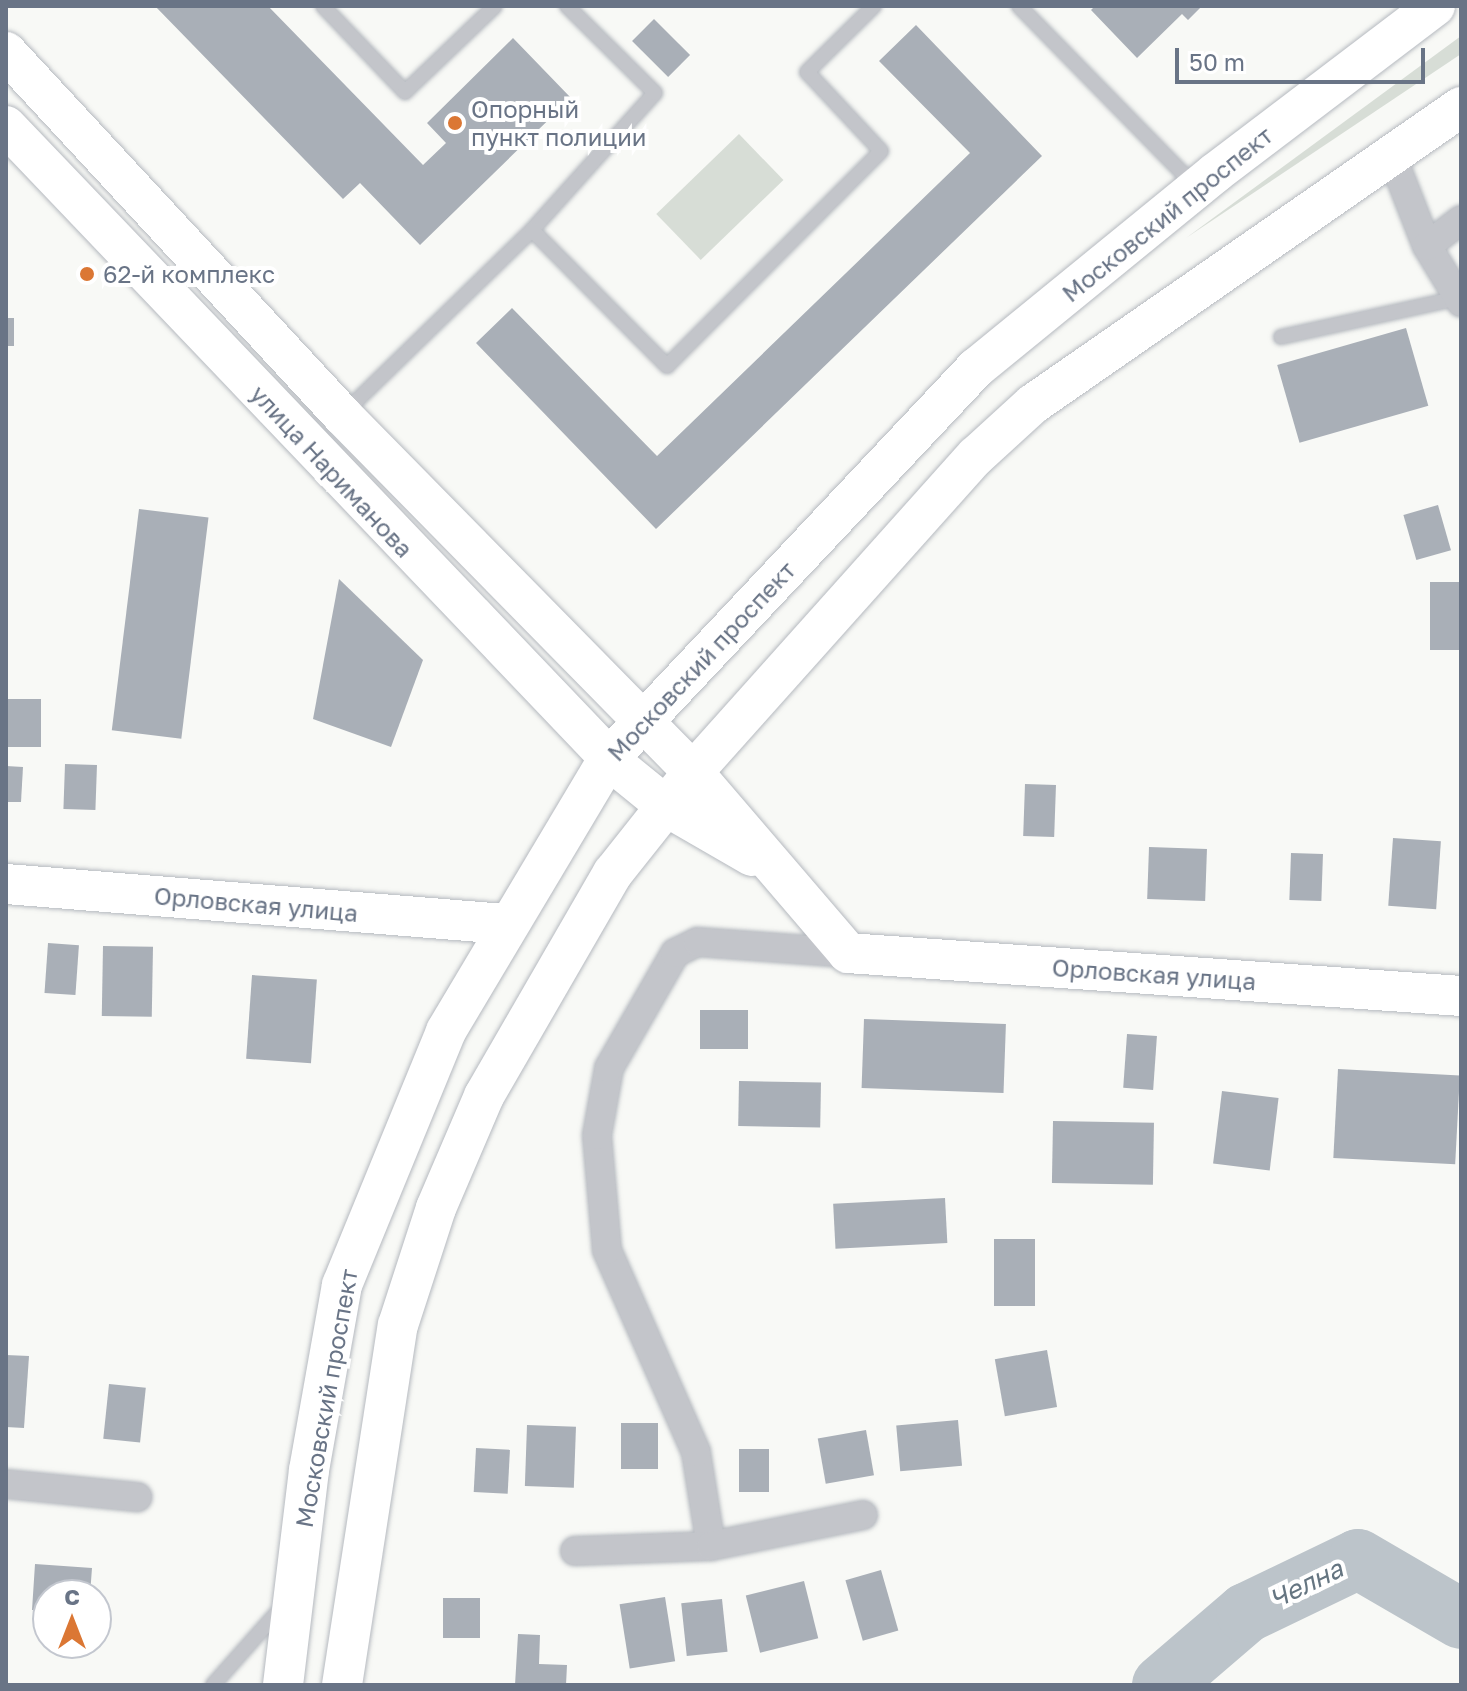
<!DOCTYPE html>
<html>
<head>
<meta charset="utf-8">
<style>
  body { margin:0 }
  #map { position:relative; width:1467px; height:1691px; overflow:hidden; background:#f8f9f6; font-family:"Golos Text",sans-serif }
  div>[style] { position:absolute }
  .green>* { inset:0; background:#d7ddd6; transform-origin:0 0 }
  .river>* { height:60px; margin:-30px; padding:0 30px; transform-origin:30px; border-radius:30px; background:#bcc4ca }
  .building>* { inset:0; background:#a9afb7; transform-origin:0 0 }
  .roads { filter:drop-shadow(0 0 2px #b5b9bf) drop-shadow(0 0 2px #b5b9bf) }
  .lane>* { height:14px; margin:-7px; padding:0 7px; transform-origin:7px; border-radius:7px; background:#c3c5ca }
  .street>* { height:28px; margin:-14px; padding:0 14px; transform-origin:14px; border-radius:14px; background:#c3c5ca }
  .secondary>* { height:40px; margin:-20px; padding:0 20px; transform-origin:20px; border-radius:20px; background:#fff }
  .dots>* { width:22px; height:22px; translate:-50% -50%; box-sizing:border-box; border:4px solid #fff; border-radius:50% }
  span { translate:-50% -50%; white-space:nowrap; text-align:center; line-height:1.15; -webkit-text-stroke:8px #fff; paint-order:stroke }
  .poi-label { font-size:24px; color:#697486 }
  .left { translate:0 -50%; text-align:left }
  .street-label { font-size:24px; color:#697486 }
  .water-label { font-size:26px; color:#657581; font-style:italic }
  .frame { position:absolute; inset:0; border:8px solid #697486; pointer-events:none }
  .north { position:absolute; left:32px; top:1579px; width:80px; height:80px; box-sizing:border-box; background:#fff; border:2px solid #c3c7cf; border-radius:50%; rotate:0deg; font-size:22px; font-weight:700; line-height:32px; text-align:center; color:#697486 }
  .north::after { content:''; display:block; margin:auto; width:28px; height:36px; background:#db7734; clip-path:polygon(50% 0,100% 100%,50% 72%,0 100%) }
  .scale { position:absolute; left:1175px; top:48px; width:250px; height:36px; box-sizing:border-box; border:4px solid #697486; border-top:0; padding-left:10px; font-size:24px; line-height:28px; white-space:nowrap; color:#697486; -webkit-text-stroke:6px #fff; paint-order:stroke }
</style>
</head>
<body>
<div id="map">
  <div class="green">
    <i style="clip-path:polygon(1461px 36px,1461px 54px,1186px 238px)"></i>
    <i style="left:739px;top:134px;width:64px;height:115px;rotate:46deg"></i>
  </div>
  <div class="river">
    <i style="left:1162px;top:1685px;width:111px;rotate:-40.6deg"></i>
    <i style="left:1246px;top:1613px;width:124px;rotate:-25.7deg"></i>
    <i style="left:1358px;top:1559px;width:119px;rotate:30.2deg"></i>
  </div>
  <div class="building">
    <i style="clip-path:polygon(155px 6px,268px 6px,423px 165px,446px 143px,427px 123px,513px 38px,571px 98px,420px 245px,360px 183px,343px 199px)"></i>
    <i style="clip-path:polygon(1095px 6px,1202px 6px,1188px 20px,1182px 14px,1137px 58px,1091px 10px)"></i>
    <i style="left:654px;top:19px;width:51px;height:31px;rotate:45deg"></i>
    <i style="clip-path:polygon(916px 25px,1042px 156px,656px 529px,476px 343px,512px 308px,657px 456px,970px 153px,879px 61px)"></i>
    <i style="left:6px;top:318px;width:8px;height:28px"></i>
    <i style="left:1406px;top:328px;width:81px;height:134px;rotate:74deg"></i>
    <i style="left:1438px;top:505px;width:47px;height:36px;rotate:74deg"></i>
    <i style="left:139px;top:509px;width:70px;height:223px;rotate:7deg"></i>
    <i style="clip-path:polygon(339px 579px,423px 660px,391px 747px,313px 719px)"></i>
    <i style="left:1430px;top:582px;width:31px;height:68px"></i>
    <i style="left:6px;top:699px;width:35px;height:48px"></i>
    <i style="left:65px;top:764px;width:32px;height:45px;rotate:2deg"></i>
    <i style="clip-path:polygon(6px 766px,23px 767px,21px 802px,6px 802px)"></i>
    <i style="left:1025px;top:784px;width:31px;height:52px;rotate:2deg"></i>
    <i style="left:1393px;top:838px;width:48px;height:68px;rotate:4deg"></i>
    <i style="left:1149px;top:847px;width:58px;height:52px;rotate:2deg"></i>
    <i style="left:1291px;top:853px;width:32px;height:47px;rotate:2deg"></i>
    <i style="left:48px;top:943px;width:31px;height:50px;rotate:4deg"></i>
    <i style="left:103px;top:946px;width:50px;height:70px;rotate:1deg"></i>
    <i style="left:252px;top:975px;width:65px;height:84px;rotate:4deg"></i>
    <i style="left:700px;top:1010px;width:48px;height:39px"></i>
    <i style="left:864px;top:1019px;width:142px;height:69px;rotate:2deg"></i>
    <i style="left:1127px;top:1034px;width:30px;height:54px;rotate:4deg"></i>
    <i style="left:1338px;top:1069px;width:122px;height:89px;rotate:3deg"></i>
    <i style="left:739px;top:1081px;width:82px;height:45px;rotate:1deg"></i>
    <i style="left:1222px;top:1091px;width:57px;height:73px;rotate:7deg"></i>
    <i style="left:1053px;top:1121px;width:101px;height:62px;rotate:1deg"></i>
    <i style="left:945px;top:1198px;width:45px;height:112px;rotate:87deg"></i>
    <i style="left:994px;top:1239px;width:41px;height:67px"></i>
    <i style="left:1047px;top:1350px;width:58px;height:53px;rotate:80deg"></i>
    <i style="clip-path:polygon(6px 1355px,29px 1356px,24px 1428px,6px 1427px)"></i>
    <i style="left:109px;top:1384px;width:37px;height:55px;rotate:6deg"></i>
    <i style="left:958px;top:1420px;width:46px;height:62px;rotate:85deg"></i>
    <i style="left:621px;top:1423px;width:37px;height:46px"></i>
    <i style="left:527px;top:1425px;width:49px;height:61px;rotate:2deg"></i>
    <i style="left:866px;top:1430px;width:46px;height:49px;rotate:80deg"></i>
    <i style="left:476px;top:1448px;width:34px;height:44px;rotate:3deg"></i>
    <i style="left:739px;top:1449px;width:30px;height:43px"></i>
    <i style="clip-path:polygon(35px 1564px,92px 1568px,90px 1595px,48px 1595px,48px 1611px,32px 1610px)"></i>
    <i style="left:881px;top:1570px;width:63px;height:37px;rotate:74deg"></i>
    <i style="left:804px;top:1581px;width:59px;height:60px;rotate:76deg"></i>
    <i style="left:665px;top:1597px;width:65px;height:46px;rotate:81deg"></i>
    <i style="left:443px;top:1598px;width:37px;height:40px"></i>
    <i style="left:722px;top:1599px;width:53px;height:41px;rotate:84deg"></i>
    <i style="clip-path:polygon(518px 1634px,540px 1635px,539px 1664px,567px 1665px,566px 1685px,515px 1685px)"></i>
  </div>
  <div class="roads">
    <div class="lane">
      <i style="left:323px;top:6px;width:119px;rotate:46.4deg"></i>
      <i style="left:405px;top:92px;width:124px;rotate:-43.7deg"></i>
      <i style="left:1019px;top:6px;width:252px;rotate:45.6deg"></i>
      <i style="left:532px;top:230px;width:184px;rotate:-48.1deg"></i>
      <i style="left:655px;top:93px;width:124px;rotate:-135.3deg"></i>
      <i style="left:1281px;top:337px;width:182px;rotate:-12.4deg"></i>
      <i style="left:344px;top:413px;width:262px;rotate:-44.2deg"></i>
      <i style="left:532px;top:230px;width:192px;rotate:45.2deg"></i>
      <i style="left:667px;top:366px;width:303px;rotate:-45.1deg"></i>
      <i style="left:881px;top:151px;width:108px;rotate:-133.1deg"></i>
      <i style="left:807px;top:72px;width:94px;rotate:-44.6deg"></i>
      <i style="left:213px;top:1685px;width:106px;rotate:-48.5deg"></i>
    </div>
    <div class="street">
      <i style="left:1393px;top:159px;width:93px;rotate:68.7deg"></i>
      <i style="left:1427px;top:246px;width:66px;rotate:58.7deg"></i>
      <i style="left:1427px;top:246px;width:43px;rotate:-37.4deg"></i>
      <i style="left:6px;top:1484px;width:132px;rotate:5.7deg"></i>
      <i style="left:711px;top:1546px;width:95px;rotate:-99.1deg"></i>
      <i style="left:696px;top:1452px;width:221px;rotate:-113.8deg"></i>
      <i style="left:607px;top:1250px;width:115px;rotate:-95deg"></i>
      <i style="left:597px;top:1135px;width:68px;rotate:-79.8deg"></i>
      <i style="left:609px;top:1068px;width:133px;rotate:-60.1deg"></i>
      <i style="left:675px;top:953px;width:25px;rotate:-26deg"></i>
      <i style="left:698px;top:942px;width:150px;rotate:4.2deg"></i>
      <i style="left:575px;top:1551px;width:136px;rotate:-2.1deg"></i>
      <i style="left:711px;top:1546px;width:155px;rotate:-11.5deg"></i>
    </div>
    <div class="secondary">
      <i style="left:6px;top:52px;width:495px;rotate:47.2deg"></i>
      <i style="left:342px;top:415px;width:501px;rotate:45.49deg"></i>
      <i style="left:693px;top:772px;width:238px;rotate:49.4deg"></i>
      <i style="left:848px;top:953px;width:615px;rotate:4.01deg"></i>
      <i style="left:6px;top:126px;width:886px;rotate:46.33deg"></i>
      <i style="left:618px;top:767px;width:63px;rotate:39.2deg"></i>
      <i style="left:667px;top:807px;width:98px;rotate:30deg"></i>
      <i style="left:6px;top:884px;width:501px;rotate:4.58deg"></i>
      <i style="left:283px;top:1685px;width:217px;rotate:-83.1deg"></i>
      <i style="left:309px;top:1470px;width:188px;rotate:-79.9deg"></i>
      <i style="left:342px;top:1285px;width:274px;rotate:-67.7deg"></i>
      <i style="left:446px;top:1031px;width:318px;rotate:-59.2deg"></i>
      <i style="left:609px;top:758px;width:536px;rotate:-46.74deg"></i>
      <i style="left:976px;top:368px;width:308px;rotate:-39.2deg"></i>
      <i style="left:1215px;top:173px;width:276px;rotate:-37.2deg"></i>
      <i style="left:342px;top:1685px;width:364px;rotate:-81.2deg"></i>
      <i style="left:398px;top:1325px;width:123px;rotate:-72deg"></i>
      <i style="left:436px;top:1208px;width:122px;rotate:-66.8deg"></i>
      <i style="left:484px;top:1096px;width:258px;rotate:-60deg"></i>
      <i style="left:613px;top:873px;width:129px;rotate:-51.6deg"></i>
      <i style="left:693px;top:772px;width:424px;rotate:-48.2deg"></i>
      <i style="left:976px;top:456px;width:77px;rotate:-42.4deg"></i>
      <i style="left:1033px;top:404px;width:521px;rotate:-34.76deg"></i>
    </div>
  </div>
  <div class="dots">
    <i style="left:455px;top:123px;background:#db7734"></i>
    <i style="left:87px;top:274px;background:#db7734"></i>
  </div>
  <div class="poi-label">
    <span class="left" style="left:471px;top:123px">Опорный<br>пункт полиции</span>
    <span class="left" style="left:103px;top:274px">62-й комплекс</span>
  </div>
  <div class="street-label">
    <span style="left:1167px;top:214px;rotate:-39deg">Московский проспект</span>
    <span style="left:332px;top:471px;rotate:47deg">улица Нариманова</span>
    <span style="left:701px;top:661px;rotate:-47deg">Московский проспект</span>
    <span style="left:256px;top:904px;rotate:5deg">Орловская улица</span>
    <span style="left:1154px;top:974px;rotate:4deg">Орловская улица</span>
    <span style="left:326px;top:1398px;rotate:-80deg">Московский проспект</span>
  </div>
  <div class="water-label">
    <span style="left:1306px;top:1584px;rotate:-26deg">Челна</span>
  </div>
  <div class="frame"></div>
  <div class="north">С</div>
  <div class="scale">50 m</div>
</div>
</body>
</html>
